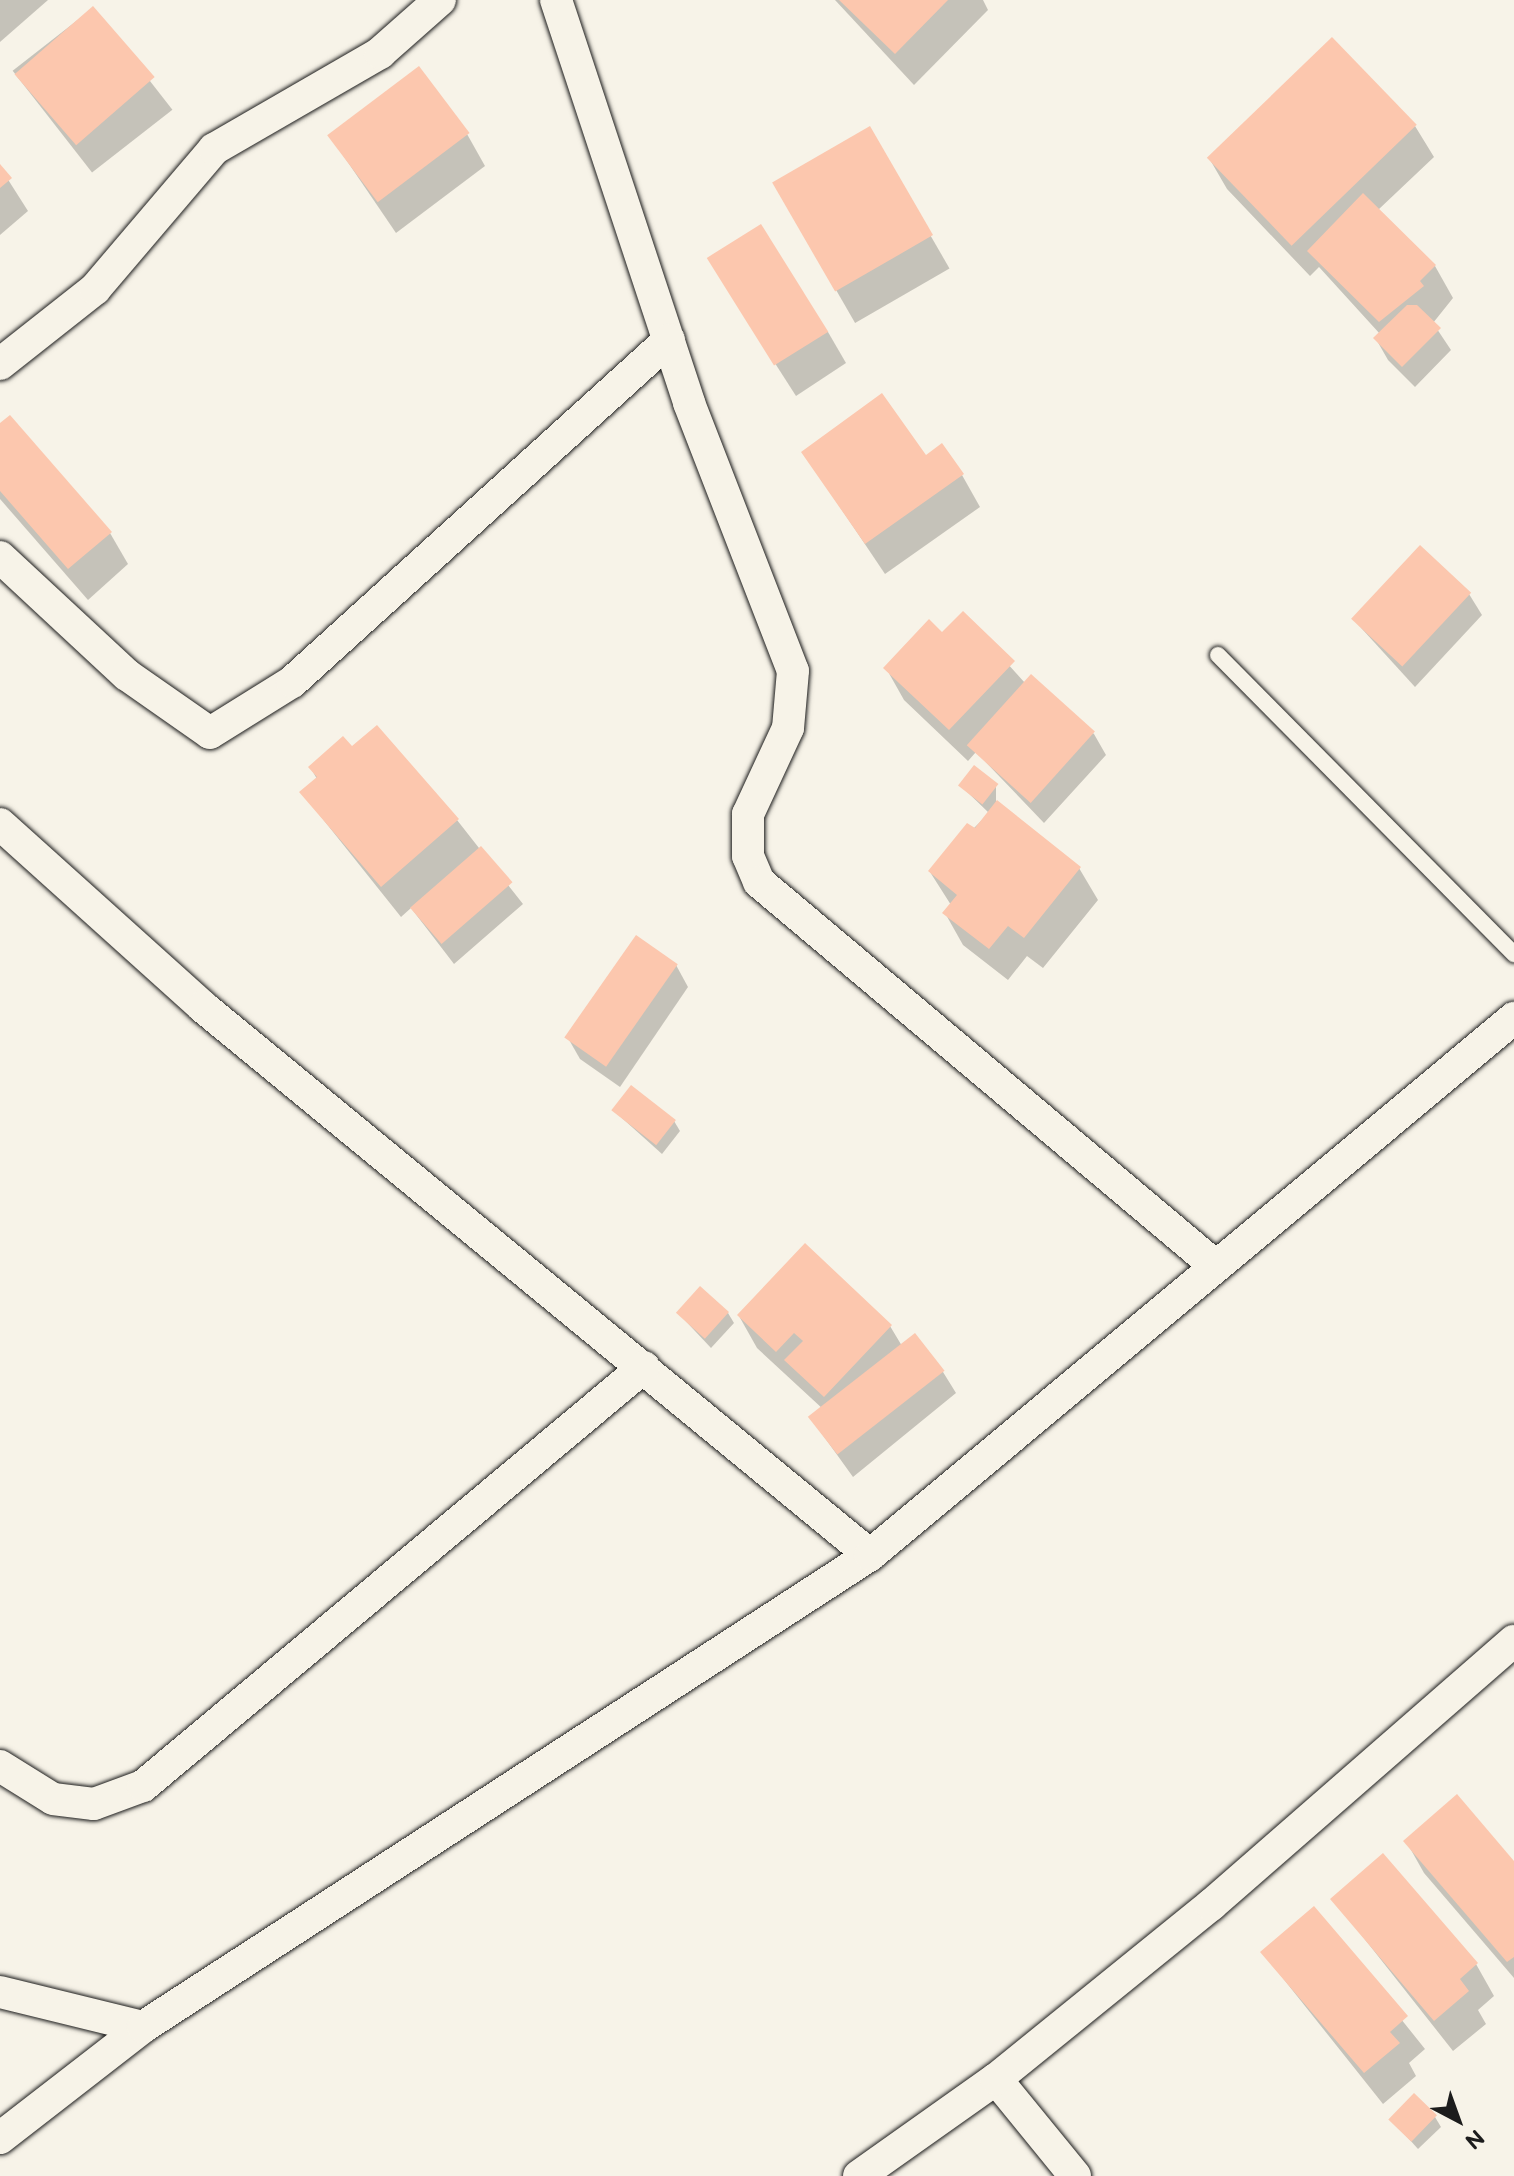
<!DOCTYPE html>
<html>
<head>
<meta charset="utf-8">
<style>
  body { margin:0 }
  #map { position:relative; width:1514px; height:2176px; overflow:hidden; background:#f7f3e8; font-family:"Balsamiq Sans",sans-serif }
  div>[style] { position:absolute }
  .shadow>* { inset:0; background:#0003; transform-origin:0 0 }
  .building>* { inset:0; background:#fcc7ae; transform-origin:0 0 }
  .roads { filter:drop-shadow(0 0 2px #1c1c1c) drop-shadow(0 0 2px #1c1c1c) }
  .lane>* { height:16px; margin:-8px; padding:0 8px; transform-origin:8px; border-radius:8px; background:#f7f3e8 }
  .street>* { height:32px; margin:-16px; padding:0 16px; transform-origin:16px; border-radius:16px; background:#f7f3e8 }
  span { translate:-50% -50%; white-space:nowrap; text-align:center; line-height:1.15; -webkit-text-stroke:8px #f7f3e8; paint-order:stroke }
  .north { position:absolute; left:1418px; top:2080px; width:80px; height:80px; -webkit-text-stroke:6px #f7f3e8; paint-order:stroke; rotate:139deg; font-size:22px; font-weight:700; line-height:32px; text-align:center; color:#1c1c1c }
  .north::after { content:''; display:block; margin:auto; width:28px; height:36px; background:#1c1c1c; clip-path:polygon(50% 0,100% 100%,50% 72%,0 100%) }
</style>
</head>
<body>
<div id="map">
  <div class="shadow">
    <i style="clip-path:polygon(0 0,48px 0,0 42px)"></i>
    <i style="clip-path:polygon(835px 0,983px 0,988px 10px,914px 85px)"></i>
    <i style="left:93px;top:8px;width:129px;height:102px;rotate:52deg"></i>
    <i style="clip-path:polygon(1415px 126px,1434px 157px,1378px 210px,1435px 266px,1453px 298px,1433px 323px,1451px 350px,1415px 387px,1388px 360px,1376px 339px,1380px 334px,1319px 267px,1310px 276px,1227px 189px,1209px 158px)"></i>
    <i style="left:869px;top:129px;width:161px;height:109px;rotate:60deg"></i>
    <i style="clip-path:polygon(467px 134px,485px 166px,396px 233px,330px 136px)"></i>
    <i style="clip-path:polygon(0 167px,28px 211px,0 235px)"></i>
    <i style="clip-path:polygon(728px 290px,828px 332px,846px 363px,796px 396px)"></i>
    <i style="clip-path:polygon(0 426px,110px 533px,128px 564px,88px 600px,0 499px)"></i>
    <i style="clip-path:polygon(803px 452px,925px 458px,962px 475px,980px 507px,885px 574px)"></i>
    <i style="clip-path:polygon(1469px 594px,1482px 615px,1415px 687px,1353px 619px)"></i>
    <i style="clip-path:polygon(963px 614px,1025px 683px,1031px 677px,1094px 734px,1106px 755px,1044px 823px,976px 752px,968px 761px,904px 700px,886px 668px,942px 635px)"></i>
    <i style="clip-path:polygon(352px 749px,457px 820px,523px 904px,454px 964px,411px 908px,401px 917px,302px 793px,317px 779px,310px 767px)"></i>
    <i style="clip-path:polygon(960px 785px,996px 785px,996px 803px,1079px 868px,1098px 900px,1043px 968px,1027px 956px,1008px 980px,963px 945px,945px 913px,951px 905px,930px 872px,989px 813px)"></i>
    <i style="clip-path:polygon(676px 965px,688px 987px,620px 1087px,580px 1059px,568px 1038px)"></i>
    <i style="clip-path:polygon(613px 1110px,674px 1121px,680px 1131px,662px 1154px)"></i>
    <i style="clip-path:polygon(728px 1313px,734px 1323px,711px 1348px,679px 1314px)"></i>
    <i style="clip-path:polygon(739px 1316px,890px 1326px,902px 1346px,943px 1372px,956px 1393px,853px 1477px,812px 1420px,824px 1410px,757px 1348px)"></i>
    <i style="clip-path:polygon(1406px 1841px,1514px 1865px,1514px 1978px,1424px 1873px)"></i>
    <i style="clip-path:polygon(1333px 1899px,1476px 1964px,1494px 1996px,1478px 2010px,1486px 2024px,1453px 2051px)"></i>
    <i style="clip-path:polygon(1313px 1909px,1425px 2049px,1409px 2063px,1416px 2076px,1383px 2104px,1262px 1952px)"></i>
    <i style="clip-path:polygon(1435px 2117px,1441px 2127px,1418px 2149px,1391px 2119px)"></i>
  </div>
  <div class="building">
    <i style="clip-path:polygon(839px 0,948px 0,895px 54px)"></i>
    <i style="left:93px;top:6px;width:94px;height:104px;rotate:49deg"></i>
    <i style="left:1332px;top:37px;width:122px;height:174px;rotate:46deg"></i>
    <i style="left:419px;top:66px;width:84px;height:115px;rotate:53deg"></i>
    <i style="left:870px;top:126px;width:126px;height:113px;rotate:60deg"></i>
    <i style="clip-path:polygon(0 164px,12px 178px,0 188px)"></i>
    <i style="clip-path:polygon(1363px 193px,1436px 265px,1420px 281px,1424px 286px,1379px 322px,1307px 251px)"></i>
    <i style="left:761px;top:224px;width:127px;height:64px;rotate:58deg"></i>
    <i style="clip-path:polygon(1407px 305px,1417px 305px,1441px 328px,1402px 367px,1373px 338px)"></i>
    <i style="clip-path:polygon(882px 393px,926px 455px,942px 443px,964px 474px,865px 544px,801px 452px)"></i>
    <i style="clip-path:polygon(10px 415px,112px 532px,68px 569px,0 491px,0 423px)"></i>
    <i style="left:1420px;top:545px;width:70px;height:101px;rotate:43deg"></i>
    <i style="clip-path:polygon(963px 611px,1015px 661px,949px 730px,883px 668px,929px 619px,942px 632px)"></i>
    <i style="left:1031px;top:674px;width:86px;height:96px;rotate:42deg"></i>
    <i style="clip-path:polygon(377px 725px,459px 819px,381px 887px,299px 792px,317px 777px,308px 767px,343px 736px,352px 746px)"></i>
    <i style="left:974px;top:765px;width:31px;height:26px;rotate:38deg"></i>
    <i style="clip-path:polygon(997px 800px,1081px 867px,1024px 938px,1008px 926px,989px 949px,942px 913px,957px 895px,928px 871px,967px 823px,975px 828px)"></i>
    <i style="left:481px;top:846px;width:48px;height:94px;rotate:49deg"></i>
    <i style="left:636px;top:935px;width:51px;height:125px;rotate:35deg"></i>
    <i style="left:631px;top:1085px;width:57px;height:32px;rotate:38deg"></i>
    <i style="clip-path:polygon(805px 1243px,892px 1325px,824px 1397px,784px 1360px,803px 1341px,794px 1333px,776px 1352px,737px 1315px)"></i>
    <i style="left:700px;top:1286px;width:39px;height:36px;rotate:42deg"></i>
    <i style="left:915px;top:1333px;width:48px;height:136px;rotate:52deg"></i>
    <i style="clip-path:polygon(1457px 1794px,1514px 1861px,1514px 1957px,1507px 1962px,1403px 1841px)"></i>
    <i style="clip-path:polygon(1383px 1853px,1478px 1963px,1460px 1979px,1469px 1991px,1434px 2021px,1330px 1899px)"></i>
    <i style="clip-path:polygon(1314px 1906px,1408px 2016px,1390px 2032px,1400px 2043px,1364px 2073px,1260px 1952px)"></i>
    <i style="left:1414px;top:2093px;width:32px;height:37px;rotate:44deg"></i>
  </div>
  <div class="roads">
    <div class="lane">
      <i style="left:1218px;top:655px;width:421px;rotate:45.3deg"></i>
    </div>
    <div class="street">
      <i style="left:556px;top:0;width:424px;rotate:71.7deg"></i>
      <i style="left:689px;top:403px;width:287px;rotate:68.8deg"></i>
      <i style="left:793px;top:671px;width:57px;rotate:95deg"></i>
      <i style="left:788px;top:728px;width:95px;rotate:114.9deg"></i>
      <i style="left:748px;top:814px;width:42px;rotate:90deg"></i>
      <i style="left:748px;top:856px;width:28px;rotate:67deg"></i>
      <i style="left:759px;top:882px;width:592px;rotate:40.07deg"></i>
      <i style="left:0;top:364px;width:121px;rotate:-38.3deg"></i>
      <i style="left:95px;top:289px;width:184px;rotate:-49.6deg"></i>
      <i style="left:214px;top:149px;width:192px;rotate:-30deg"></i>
      <i style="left:380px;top:53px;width:80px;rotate:-41.5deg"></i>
      <i style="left:0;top:557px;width:173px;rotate:42.9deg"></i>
      <i style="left:127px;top:675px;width:101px;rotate:34.9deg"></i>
      <i style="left:210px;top:733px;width:97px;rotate:-31.9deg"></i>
      <i style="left:292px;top:682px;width:509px;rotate:-42.21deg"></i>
      <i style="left:0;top:824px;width:273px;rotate:42deg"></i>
      <i style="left:203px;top:1007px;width:863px;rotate:39.41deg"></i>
      <i style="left:0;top:1766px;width:62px;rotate:31.9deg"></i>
      <i style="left:53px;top:1799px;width:41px;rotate:7deg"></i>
      <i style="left:94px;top:1804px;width:52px;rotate:-20.2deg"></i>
      <i style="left:143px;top:1786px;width:653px;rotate:-39.91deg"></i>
      <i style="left:0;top:1992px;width:147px;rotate:13.8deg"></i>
      <i style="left:996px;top:2079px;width:125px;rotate:50.8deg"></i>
      <i style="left:0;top:2138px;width:181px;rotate:-37.8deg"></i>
      <i style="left:143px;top:2027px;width:867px;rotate:-32.99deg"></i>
      <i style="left:870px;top:1555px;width:839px;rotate:-39.82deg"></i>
      <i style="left:859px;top:2176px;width:168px;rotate:-35.3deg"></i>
      <i style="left:996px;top:2079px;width:277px;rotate:-39deg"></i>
      <i style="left:1211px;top:1905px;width:402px;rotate:-41.1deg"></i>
    </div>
  </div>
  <div class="north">N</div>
</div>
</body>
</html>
